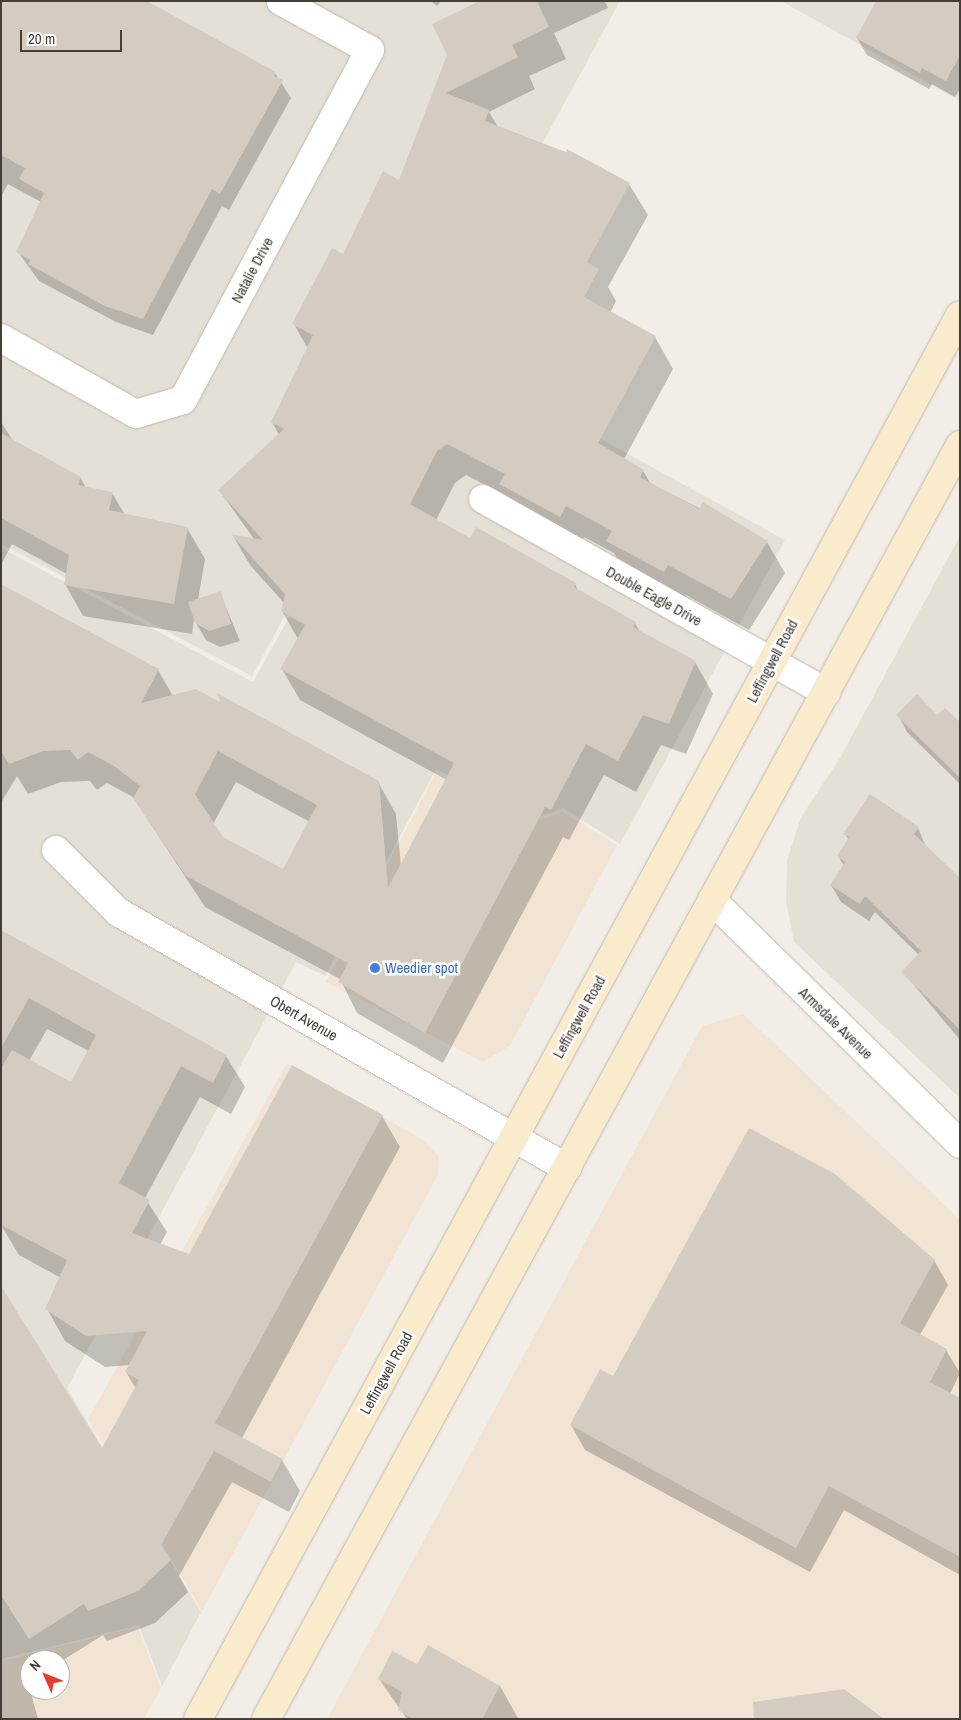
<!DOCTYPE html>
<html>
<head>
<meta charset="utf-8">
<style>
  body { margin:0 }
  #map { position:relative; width:961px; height:1720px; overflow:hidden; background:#f2eee7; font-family:"Archivo Narrow",sans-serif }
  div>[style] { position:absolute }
  .residential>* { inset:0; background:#e5e0d6 }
  .commercial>* { inset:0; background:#f2e4d5 }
  .shadow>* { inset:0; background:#0003 }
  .building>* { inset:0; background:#d5ccc1 }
  .roads { filter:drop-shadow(0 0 1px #bfb8ae) drop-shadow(0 0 1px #bfb8ae) }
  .street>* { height:28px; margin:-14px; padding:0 14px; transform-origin:14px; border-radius:14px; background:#fff }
  .secondary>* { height:28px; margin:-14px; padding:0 14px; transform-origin:14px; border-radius:14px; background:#f9ebcb }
  .dots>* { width:14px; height:14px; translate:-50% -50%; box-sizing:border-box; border:2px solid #fff; border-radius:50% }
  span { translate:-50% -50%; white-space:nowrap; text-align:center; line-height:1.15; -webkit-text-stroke:5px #fff; paint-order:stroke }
  .street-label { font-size:15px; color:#443e37 }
  .shop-label { font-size:15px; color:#366cbe }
  .left { translate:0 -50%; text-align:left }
  .frame { position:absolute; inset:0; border:2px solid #443e37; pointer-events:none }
  .north { position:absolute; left:20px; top:1650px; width:50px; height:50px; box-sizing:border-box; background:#fff; border:1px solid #b4b2af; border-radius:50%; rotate:314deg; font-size:14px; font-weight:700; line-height:20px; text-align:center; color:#443e37 }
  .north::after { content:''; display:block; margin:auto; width:18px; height:22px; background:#e33e2d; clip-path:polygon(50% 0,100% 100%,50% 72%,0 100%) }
  .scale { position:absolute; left:20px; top:30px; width:102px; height:22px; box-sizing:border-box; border:2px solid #443e37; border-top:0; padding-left:6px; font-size:15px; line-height:18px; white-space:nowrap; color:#443e37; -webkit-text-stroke:4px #fff; paint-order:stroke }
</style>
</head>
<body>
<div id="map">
  <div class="residential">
    <i style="clip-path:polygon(1px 1px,620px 1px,252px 676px,1px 544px)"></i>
    <i style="clip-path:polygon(781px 1px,960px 1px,960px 101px)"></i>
    <i style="clip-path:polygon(438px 350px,785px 540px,620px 844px,563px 808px,533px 819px,436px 769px,325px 976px,296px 962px,67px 1388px,201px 1612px,162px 1686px,139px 1625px,1px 1659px,1px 548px,253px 682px)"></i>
    <i style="clip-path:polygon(960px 536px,960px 1098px,794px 942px,786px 901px,787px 860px,801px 817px,840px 758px)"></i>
  </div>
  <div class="commercial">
    <i style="clip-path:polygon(435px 774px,534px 822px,562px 812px,617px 845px,510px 1046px,483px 1062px,326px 982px)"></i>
    <i style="clip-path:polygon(743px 1014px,960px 1220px,960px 1719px,327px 1719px,702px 1026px)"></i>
    <i style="clip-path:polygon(287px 1063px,422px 1139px,439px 1156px,438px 1175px,202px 1611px,88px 1419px)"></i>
    <i style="clip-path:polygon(evenodd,138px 1627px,161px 1688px,144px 1719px,1px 1719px,1px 1661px,138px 1627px,30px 1660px,60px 1660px,60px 1690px,30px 1690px,30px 1660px)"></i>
  </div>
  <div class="shadow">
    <i style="clip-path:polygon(1px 1px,275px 73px,291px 98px,229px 210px,222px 206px,153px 335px,116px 322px,39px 281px,18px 252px,41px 202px,8px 184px,1px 197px)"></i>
    <i style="clip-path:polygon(431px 1px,441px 1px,437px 6px)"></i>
    <i style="clip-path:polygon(evenodd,483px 1px,605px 1px,608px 8px,554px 33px,566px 59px,529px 76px,535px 89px,489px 112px,498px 127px,566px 154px,568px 151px,629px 184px,648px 215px,608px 287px,616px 301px,610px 313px,655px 337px,673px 369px,624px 459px,643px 471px,651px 484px,767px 542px,785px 573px,749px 630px,686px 595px,682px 602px,625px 572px,614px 553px,584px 537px,578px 547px,518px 515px,507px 496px,466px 475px,455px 483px,436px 520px,470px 540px,575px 584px,579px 592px,635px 623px,640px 632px,695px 662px,713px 694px,686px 754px,661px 745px,636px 792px,604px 775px,569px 840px,563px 837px,443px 1063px,357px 1013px,340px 979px,205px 907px,133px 797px,107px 783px,97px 790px,90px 781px,61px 782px,28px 794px,17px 776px,1px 803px,1px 586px,158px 670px,173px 696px,378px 782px,396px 814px,401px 866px,447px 780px,300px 700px,282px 669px,298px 639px,282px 611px,284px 603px,250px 565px,233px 536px,254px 539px,219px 490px,279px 435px,272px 422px,308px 349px,294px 324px,399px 182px,483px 1px,236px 782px,310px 822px,283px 870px,222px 838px,213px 824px,236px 782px)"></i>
    <i style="clip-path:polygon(960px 1px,960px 89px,955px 97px,932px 84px,929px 89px,867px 55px,857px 38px)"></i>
    <i style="clip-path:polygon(1px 422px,14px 442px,80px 477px,86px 488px,112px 493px,125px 515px,187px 528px,205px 559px,198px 600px,220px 593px,240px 641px,220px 647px,206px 640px,194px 620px,192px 634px,83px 616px,65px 584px,67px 574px,12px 544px,1px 565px)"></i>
    <i style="clip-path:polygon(898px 715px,937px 717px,960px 724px,960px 784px,907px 732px)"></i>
    <i style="clip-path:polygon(918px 828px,926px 847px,960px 879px,960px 1040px,903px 972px,919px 955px,875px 912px,869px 921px,841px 902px,831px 885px,844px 866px,838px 856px,849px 840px,845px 834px)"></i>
    <i style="clip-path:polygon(evenodd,1px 935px,226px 1056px,245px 1087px,231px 1114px,200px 1097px,145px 1198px,167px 1232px,160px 1245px,190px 1256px,382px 1116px,400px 1147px,242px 1438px,282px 1460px,300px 1491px,289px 1512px,232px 1482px,179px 1576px,188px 1592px,155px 1623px,107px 1641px,103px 1635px,60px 1662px,30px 1660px,30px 1690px,38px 1719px,1px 1719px,1px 1288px,102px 1450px,136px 1389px,126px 1372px,130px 1365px,105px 1367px,65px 1341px,47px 1309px,61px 1278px,19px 1255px,1px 1225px,1px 935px,47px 1029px,89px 1051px,71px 1084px,29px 1061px,47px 1029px)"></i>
    <i style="clip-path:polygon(934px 1260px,948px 1285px,920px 1335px,946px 1350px,960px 1373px,950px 1394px,960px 1400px,960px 1575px,844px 1510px,810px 1572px,585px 1450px,571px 1425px,614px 1378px)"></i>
    <i style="clip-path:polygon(417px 1666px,500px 1686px,518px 1718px,407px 1719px,379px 1679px)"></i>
  </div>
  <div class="building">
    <i style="clip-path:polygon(1px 1px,147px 1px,276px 72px,274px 76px,283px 80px,220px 194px,212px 189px,143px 319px,105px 306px,28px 264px,30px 260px,16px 252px,44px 193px,19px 179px,25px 168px,1px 155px)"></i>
    <i style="clip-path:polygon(evenodd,480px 1px,537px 1px,549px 27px,512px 45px,518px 57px,446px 93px,489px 110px,485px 121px,566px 152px,567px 149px,630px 183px,587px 262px,599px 269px,584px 297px,656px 336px,598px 443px,644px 470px,640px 477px,699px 509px,703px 502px,768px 541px,731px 599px,668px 565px,664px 572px,606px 541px,612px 531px,566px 506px,560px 517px,499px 484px,505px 474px,447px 444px,437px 451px,410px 504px,470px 538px,476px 527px,576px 583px,574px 587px,636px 622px,633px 627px,696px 661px,669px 724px,643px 715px,618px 761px,586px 744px,551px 810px,545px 807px,425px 1033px,338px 982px,348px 963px,186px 876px,133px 798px,140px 786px,114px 766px,88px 752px,78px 760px,70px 750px,43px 751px,9px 764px,1px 751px,1px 584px,159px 669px,141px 703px,196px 689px,220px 702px,217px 693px,379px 781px,388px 888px,454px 763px,280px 669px,305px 625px,281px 611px,285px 594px,231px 534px,263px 540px,218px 490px,284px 429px,271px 422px,313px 335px,292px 324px,332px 248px,343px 254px,383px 171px,399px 180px,447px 55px,432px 24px,480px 1px,218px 751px,317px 805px,283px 869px,223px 837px,195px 794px,218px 751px)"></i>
    <i style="clip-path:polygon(876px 1px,960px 1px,960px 55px,946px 81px,922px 68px,920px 73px,856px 38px)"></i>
    <i style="clip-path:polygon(1px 433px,81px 477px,78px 485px,113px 492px,109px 510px,188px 527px,174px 604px,64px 585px,69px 555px,1px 518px)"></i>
    <i style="clip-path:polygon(221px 591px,231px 624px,209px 631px,195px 623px,188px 602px)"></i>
    <i style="clip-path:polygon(917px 694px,937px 715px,945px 708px,960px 722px,960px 778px,896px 715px)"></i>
    <i style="clip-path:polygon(870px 794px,919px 827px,914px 834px,960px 878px,960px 1030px,901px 972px,921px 951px,865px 896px,860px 904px,830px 885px,845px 862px,837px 856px,849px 837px,843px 834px)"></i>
    <i style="clip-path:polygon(1px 930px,227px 1055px,213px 1083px,181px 1066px,119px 1183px,150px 1200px,132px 1233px,189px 1254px,292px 1065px,383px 1115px,215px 1423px,283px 1459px,271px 1482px,214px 1451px,161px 1545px,171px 1560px,138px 1591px,88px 1611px,84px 1604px,29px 1639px,1px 1595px,1px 1286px,102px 1448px,139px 1380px,125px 1372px,147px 1331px,86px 1336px,45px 1309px,67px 1260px,1px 1225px,1px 1068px,12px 1050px,71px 1082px,96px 1035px,29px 998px,1px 1048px)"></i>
    <i style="clip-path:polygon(749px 1128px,835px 1174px,935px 1260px,900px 1323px,947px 1349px,930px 1382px,960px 1398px,960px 1557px,829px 1486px,796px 1548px,570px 1425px,600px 1369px,613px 1376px)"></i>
    <i style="clip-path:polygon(428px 1645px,500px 1686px,482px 1719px,413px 1719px,398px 1710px,402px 1692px,378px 1679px,392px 1651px,417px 1664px)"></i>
    <i style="clip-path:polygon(844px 1689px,884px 1719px,754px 1719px,753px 1702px)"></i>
  </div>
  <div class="roads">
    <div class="street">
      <i style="left:1px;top:338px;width:155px;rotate:29.4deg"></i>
      <i style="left:136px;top:414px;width:49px;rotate:-16.6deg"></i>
      <i style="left:183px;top:400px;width:397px;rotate:-61.9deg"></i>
      <i style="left:370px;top:50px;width:102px;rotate:-151.2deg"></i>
      <i style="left:483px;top:499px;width:394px;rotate:29.4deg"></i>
      <i style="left:56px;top:850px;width:88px;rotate:45deg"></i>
      <i style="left:118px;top:912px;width:517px;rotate:29.69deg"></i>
      <i style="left:712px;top:900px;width:348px;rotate:44.5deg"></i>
    </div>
    <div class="secondary">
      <i style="left:198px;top:1719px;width:1597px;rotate:-61.51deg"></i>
      <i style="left:266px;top:1719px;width:1451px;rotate:-61.42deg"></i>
    </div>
  </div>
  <div class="dots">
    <i style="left:375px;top:968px;background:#3f7fe0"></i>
  </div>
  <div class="street-label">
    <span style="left:252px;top:270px;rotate:-62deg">Natalie Drive</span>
    <span style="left:654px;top:596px;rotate:29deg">Double Eagle Drive</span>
    <span style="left:772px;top:661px;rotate:-62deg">Leffingwell Road</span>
    <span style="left:579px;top:1017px;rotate:-61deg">Leffingwell Road</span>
    <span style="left:304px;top:1018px;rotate:30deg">Obert Avenue</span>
    <span style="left:836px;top:1023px;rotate:44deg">Armsdale Avenue</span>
    <span style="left:386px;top:1373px;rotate:-61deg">Leffingwell Road</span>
  </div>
  <div class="shop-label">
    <span class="left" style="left:385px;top:968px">Weedier spot</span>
  </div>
  <div class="frame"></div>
  <div class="north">N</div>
  <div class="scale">20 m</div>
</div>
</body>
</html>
